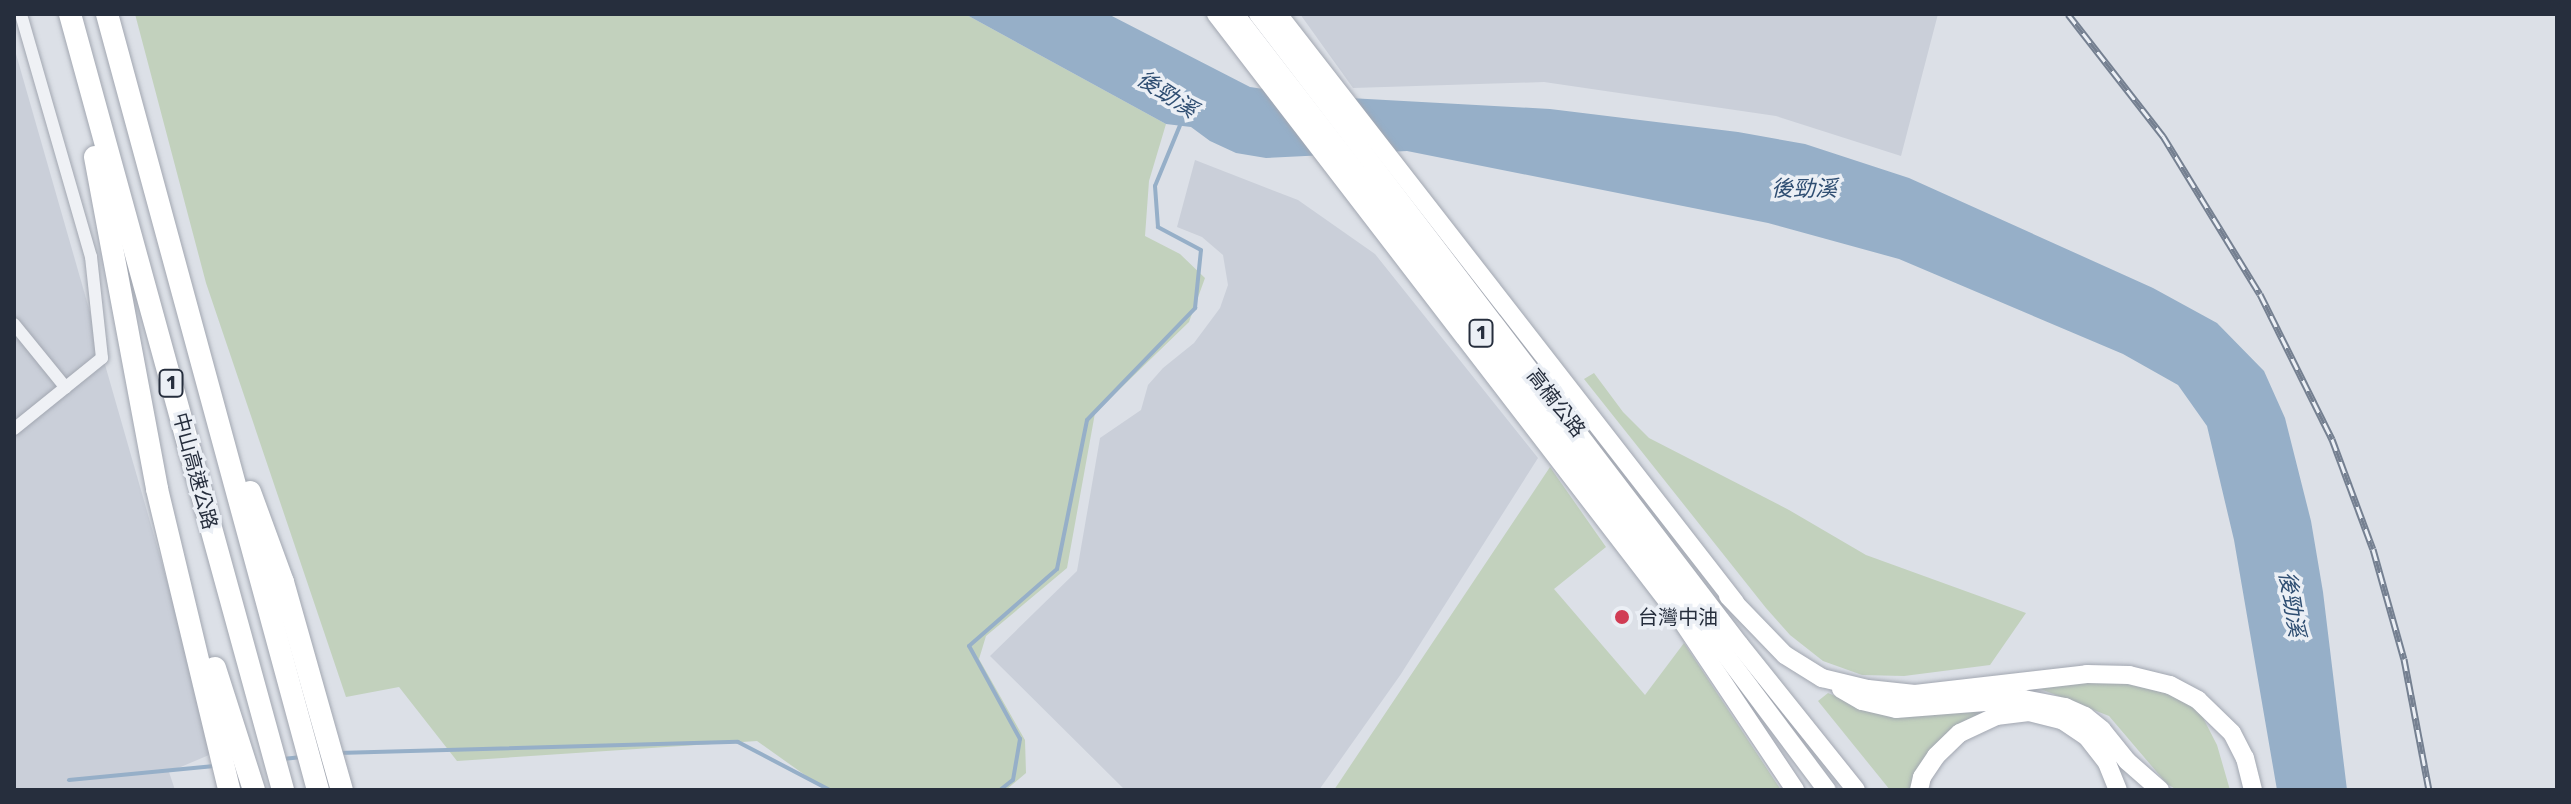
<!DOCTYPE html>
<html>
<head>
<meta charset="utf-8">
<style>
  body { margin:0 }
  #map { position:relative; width:2571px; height:804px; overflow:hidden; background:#dce0e7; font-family:Rubik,"Noto Sans TC",sans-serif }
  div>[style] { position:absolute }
  .built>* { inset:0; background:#cacfd9 }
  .green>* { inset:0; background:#c2d1bd }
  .water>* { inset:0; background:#96afc8 }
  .stream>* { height:4px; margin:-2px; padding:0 2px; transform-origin:2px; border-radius:2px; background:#96afc8 }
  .roads { filter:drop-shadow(0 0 2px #a2a7b1) drop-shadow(0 0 2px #a2a7b1) }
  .minor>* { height:12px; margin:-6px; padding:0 6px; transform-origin:6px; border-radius:6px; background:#eff1f5 }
  .primary>* { height:18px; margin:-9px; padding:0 9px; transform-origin:9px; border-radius:9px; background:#fff }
  .motorway>* { height:22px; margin:-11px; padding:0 11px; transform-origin:11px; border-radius:11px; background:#fff }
  .rail>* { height:7px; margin-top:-3.5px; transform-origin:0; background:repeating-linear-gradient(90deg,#ebeff5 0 12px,#758091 0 24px); box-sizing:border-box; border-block:2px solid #758091 }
  .dots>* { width:22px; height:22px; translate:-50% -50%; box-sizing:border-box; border:4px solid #ebeff5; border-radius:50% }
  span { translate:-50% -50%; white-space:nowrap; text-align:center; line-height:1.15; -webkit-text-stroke:7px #ebeff5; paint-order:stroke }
  .shield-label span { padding:2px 6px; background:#ebeff5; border:2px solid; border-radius:6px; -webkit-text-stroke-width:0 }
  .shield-label { font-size:18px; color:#262e3d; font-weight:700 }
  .street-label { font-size:20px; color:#262e3d }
  .poi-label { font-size:20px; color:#262e3d }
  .left { translate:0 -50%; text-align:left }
  .water-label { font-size:22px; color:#2f4e72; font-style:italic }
  .frame { position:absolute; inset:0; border:16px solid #262e3d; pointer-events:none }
</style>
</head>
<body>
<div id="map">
  <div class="built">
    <i style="clip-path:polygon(1300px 14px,1938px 14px,1901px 156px,1776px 116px,1544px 82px,1353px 88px)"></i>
    <i style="clip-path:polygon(14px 47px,216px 752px,169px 772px,175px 790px,14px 790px)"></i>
    <i style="clip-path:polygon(1195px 160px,1298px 200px,1375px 254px,1538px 458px,1401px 674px,1319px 790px,1125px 790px,990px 656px,1077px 571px,1100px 438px,1141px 410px,1148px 385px,1163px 368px,1194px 343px,1220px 308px,1228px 285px,1223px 255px,1202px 237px,1177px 227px)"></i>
  </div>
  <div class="green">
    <i style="clip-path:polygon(135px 14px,965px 14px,1166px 124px,1149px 181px,1145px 236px,1180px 254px,1205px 278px,1189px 322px,1095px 413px,1067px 568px,986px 636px,979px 659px,1025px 740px,1026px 773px,1006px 790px,826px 790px,757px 741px,457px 761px,399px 687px,346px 697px,206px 283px)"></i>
    <i style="clip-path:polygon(1594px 373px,1623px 412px,1649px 438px,1789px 510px,1866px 555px,2026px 613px,1990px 665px,1904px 676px,1862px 675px,1823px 661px,1790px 635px,1766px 608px,1584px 379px)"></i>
    <i style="clip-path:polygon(1550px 467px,1606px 547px,1554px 589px,1645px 695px,1684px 643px,1781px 790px,1334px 790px)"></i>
    <i style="clip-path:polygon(2108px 680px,2181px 696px,2199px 710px,2217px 745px,2230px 790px,2177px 790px,2167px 784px,2109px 716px,2033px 686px)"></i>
    <i style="clip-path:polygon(1828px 693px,1854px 704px,2012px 706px,1994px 711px,1914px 790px,1890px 790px,1818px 701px)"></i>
  </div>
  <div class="water">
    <i style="clip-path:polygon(965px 14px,1108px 14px,1250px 87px,1313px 96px,1550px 109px,1738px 132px,1805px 144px,1909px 178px,2153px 288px,2217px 323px,2264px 371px,2285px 418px,2311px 521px,2323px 592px,2347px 790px,2277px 790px,2234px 540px,2207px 426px,2178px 385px,2123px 354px,1899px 259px,1768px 223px,1407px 151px,1266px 158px,1236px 153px,1210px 141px,1191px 127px,1166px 124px)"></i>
  </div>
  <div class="stream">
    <i style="left:338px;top:753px;width:400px;rotate:-1.6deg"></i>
    <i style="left:738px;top:742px;width:104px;rotate:27.6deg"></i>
    <i style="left:283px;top:759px;width:19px;rotate:-6deg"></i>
    <i style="left:69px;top:780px;width:146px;rotate:-5.5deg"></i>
    <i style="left:1000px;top:790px;width:16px;rotate:-38deg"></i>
    <i style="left:1013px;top:780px;width:42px;rotate:-80.3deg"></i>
    <i style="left:1020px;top:739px;width:106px;rotate:-118.7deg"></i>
    <i style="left:969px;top:646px;width:117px;rotate:-41.2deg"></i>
    <i style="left:1057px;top:569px;width:152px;rotate:-78.6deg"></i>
    <i style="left:1087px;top:420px;width:156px;rotate:-46deg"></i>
    <i style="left:1195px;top:308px;width:58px;rotate:-84.1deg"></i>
    <i style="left:1201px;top:250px;width:49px;rotate:-151.9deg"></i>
    <i style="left:1158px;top:227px;width:41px;rotate:-94.2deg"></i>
    <i style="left:1155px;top:186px;width:68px;rotate:-67.6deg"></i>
  </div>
  <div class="roads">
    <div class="minor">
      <i style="left:14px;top:324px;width:82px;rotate:50.9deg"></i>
      <i style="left:14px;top:429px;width:113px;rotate:-38.9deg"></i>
      <i style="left:102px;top:358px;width:102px;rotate:-96.2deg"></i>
      <i style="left:91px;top:257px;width:253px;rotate:-106.1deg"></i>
    </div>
    <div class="primary">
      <i style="left:1216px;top:14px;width:753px;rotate:52.45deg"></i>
      <i style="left:1235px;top:14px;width:592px;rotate:52.34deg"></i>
      <i style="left:1597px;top:483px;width:384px;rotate:53.2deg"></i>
      <i style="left:1258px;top:14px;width:793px;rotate:52.64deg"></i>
      <i style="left:1739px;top:644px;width:187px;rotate:51.3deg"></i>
      <i style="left:1278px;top:14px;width:745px;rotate:52.15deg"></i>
      <i style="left:1728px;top:596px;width:82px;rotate:46deg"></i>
      <i style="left:1785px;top:655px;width:44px;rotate:31.9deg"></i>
      <i style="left:1822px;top:678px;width:47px;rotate:13.4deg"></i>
      <i style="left:1868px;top:689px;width:47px;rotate:6.1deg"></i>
      <i style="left:1915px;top:694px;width:173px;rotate:-6.6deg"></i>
      <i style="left:2087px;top:674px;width:42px;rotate:1.4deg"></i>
      <i style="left:2129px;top:675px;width:42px;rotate:13.7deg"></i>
      <i style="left:2170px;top:685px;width:32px;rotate:28deg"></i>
      <i style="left:2198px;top:700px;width:47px;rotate:44.1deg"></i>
      <i style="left:2232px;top:733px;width:28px;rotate:63deg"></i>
      <i style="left:2245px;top:758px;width:33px;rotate:76deg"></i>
      <i style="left:1670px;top:603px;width:225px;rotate:56.2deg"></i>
      <i style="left:1841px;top:689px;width:24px;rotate:30deg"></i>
      <i style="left:1862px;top:701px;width:35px;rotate:13deg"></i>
      <i style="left:1896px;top:709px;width:128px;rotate:-4.5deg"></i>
      <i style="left:2024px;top:699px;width:42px;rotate:11deg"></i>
      <i style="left:2065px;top:707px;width:22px;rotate:24deg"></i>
      <i style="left:2085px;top:716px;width:22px;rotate:39deg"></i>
      <i style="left:2102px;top:730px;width:40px;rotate:51deg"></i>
      <i style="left:2127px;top:761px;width:44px;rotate:41.3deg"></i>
      <i style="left:1919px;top:790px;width:13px;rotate:-77deg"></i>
      <i style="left:1922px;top:777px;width:25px;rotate:-56deg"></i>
      <i style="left:1936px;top:756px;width:33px;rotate:-44deg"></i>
      <i style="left:1960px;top:733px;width:40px;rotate:-25deg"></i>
      <i style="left:1996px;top:716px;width:33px;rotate:-7deg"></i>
      <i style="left:2029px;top:712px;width:34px;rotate:14deg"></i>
      <i style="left:2062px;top:720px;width:30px;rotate:34deg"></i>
      <i style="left:2087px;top:737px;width:33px;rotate:52deg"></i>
      <i style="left:2107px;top:763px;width:29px;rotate:68deg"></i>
    </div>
    <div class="motorway">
      <i style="left:70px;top:14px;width:805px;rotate:74.65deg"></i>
      <i style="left:107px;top:14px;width:804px;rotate:74.79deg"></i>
      <i style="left:95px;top:157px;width:338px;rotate:79.4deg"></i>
      <i style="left:157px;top:489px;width:309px;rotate:76.5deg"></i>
      <i style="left:250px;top:492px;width:96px;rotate:69.9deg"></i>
      <i style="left:283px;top:582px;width:216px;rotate:74.2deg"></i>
      <i style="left:215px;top:668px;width:128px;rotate:72.3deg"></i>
    </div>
  </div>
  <div class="rail">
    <i style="left:2068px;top:14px;width:155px;rotate:52.1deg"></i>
    <i style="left:2163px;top:136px;width:185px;rotate:58.5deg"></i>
    <i style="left:2260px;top:294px;width:162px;rotate:63.6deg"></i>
    <i style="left:2332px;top:439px;width:117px;rotate:69.6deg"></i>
    <i style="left:2373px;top:549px;width:114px;rotate:74.3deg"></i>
    <i style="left:2404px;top:659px;width:133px;rotate:79.2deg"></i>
  </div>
  <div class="dots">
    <i style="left:1622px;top:617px;background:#d13c54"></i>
  </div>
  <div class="shield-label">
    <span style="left:1481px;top:333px">1</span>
    <span style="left:171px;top:383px">1</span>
  </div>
  <div class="street-label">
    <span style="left:1556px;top:403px;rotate:52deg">高楠公路</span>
    <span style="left:195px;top:471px;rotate:75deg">中山高速公路</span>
  </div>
  <div class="poi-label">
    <span class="left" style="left:1638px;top:617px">台灣中油</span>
  </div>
  <div class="water-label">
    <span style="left:1167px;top:94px;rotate:33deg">後勁溪</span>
    <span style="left:1804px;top:189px">後勁溪</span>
    <span style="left:2292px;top:604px;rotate:81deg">後勁溪</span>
  </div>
  <div class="frame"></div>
</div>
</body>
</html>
